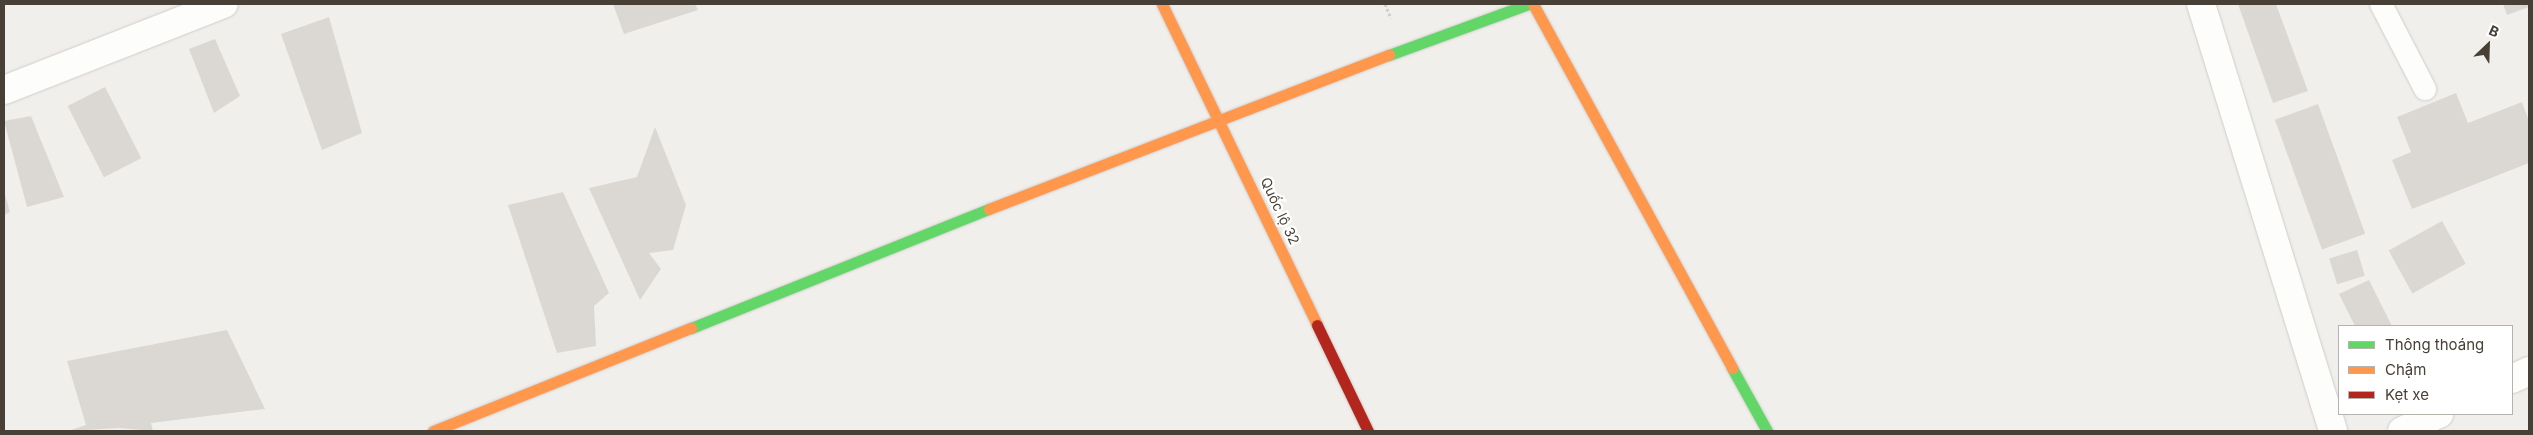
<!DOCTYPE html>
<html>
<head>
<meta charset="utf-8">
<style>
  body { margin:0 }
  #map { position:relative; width:2533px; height:435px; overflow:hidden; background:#f1efec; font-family:Inter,sans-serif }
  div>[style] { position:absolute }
  .building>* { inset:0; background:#dbd8d4; transform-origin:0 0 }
  .path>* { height:3px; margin-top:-1.5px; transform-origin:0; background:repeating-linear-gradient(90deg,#d1cfcb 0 2.5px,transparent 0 5px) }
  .roads { filter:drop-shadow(0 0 1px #cfcdc9) drop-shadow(0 0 1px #cfcdc9) }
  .lane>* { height:22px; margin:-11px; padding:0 11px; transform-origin:11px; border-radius:11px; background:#fdfdfc }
  .street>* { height:28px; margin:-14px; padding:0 14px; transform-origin:14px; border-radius:14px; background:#fdfdfc }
  .fast>* { height:11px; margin:-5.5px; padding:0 5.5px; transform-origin:5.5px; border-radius:5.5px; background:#63d668 }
  .slow>* { height:11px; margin:-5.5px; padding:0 5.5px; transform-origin:5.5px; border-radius:5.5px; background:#ff974d }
  .jam>* { height:11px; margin:-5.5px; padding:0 5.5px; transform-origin:5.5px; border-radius:5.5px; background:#b3261e }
  span { translate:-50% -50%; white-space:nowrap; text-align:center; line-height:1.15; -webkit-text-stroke:4.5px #fff; paint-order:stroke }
  .street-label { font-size:14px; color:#484037 }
  .frame { position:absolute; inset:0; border:5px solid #484037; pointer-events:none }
  .legend { position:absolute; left:2338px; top:325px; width:175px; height:90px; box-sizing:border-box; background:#fff; border:1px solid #b6b3af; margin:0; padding:6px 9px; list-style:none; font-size:15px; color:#484037 }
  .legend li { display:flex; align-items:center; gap:10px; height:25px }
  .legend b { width:25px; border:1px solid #b6b3af }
  .north { position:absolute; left:2463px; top:20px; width:50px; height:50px; -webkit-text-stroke:4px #fff; paint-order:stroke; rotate:24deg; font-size:14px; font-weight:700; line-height:20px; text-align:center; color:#484037 }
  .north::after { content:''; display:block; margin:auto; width:18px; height:22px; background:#484037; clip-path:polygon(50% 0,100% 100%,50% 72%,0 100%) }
</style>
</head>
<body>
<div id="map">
  <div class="building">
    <i style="clip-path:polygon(613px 4px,695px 4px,698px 10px,624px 34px)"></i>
    <i style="clip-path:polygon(2238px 4px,2276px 4px,2308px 91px,2273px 103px)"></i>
    <i style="clip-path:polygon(2503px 4px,2529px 4px,2529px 7px,2507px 15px)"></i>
    <i style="clip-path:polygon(329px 17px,362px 133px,322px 150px,281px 34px)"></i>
    <i style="clip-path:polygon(215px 39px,240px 96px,214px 113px,189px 49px)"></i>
    <i style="left:105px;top:87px;width:80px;height:42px;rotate:63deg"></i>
    <i style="clip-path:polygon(2456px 93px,2468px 123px,2522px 102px,2529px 121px,2529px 163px,2412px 209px,2392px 160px,2411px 152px,2397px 117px)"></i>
    <i style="left:2318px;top:104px;width:138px;height:46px;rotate:70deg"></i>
    <i style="clip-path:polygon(31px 116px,64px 197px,27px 207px,4px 121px)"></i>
    <i style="clip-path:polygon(655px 127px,686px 205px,673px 250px,649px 253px,661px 269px,640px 300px,589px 188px,637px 177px)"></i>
    <i style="clip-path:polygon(4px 191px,10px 212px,4px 215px)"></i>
    <i style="clip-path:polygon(563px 192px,609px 293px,594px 306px,596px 346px,557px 353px,508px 205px)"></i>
    <i style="left:2442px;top:221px;width:49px;height:61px;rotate:61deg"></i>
    <i style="left:2357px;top:250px;width:27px;height:29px;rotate:73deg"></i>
    <i style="clip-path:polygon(2369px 280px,2392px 326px,2355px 326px,2339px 294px)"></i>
    <i style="clip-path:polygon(227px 330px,265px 409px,151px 423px,153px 431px,119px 428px,68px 431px,86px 425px,67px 361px)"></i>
  </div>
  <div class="path">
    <i style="left:1385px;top:4px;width:15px;rotate:67deg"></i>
  </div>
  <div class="roads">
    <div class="lane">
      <i style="left:2381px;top:4px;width:96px;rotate:62.6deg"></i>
    </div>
    <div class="street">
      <i style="left:2201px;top:4px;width:447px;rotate:72.8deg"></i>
      <i style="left:4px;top:90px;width:236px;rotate:-21.4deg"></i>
      <i style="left:2512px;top:379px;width:19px;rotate:-25deg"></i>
      <i style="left:2402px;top:431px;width:41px;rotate:-24.7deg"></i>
    </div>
    <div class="fast">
      <i style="left:1389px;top:55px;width:148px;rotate:-20.1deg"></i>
      <i style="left:691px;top:328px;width:321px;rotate:-21.8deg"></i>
      <i style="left:1732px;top:368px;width:72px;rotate:60.9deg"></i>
    </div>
    <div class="slow">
      <i style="left:1162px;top:4px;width:356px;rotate:64.2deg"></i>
      <i style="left:1533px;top:4px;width:415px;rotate:61.3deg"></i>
      <i style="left:989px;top:209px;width:429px;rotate:-21.1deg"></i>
      <i style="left:433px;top:431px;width:278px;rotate:-21.8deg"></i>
    </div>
    <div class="jam">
      <i style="left:1317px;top:325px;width:118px;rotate:64.3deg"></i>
    </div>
  </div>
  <div class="street-label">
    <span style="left:1280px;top:211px;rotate:65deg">Quốc lộ 32</span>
  </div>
  <div class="frame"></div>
  <ul class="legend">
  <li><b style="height:6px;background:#63d668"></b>Thông thoáng</li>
  <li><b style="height:6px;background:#ff974d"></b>Chậm</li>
  <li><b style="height:6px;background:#b3261e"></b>Kẹt xe</li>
  </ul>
  <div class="north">B</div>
</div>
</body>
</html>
